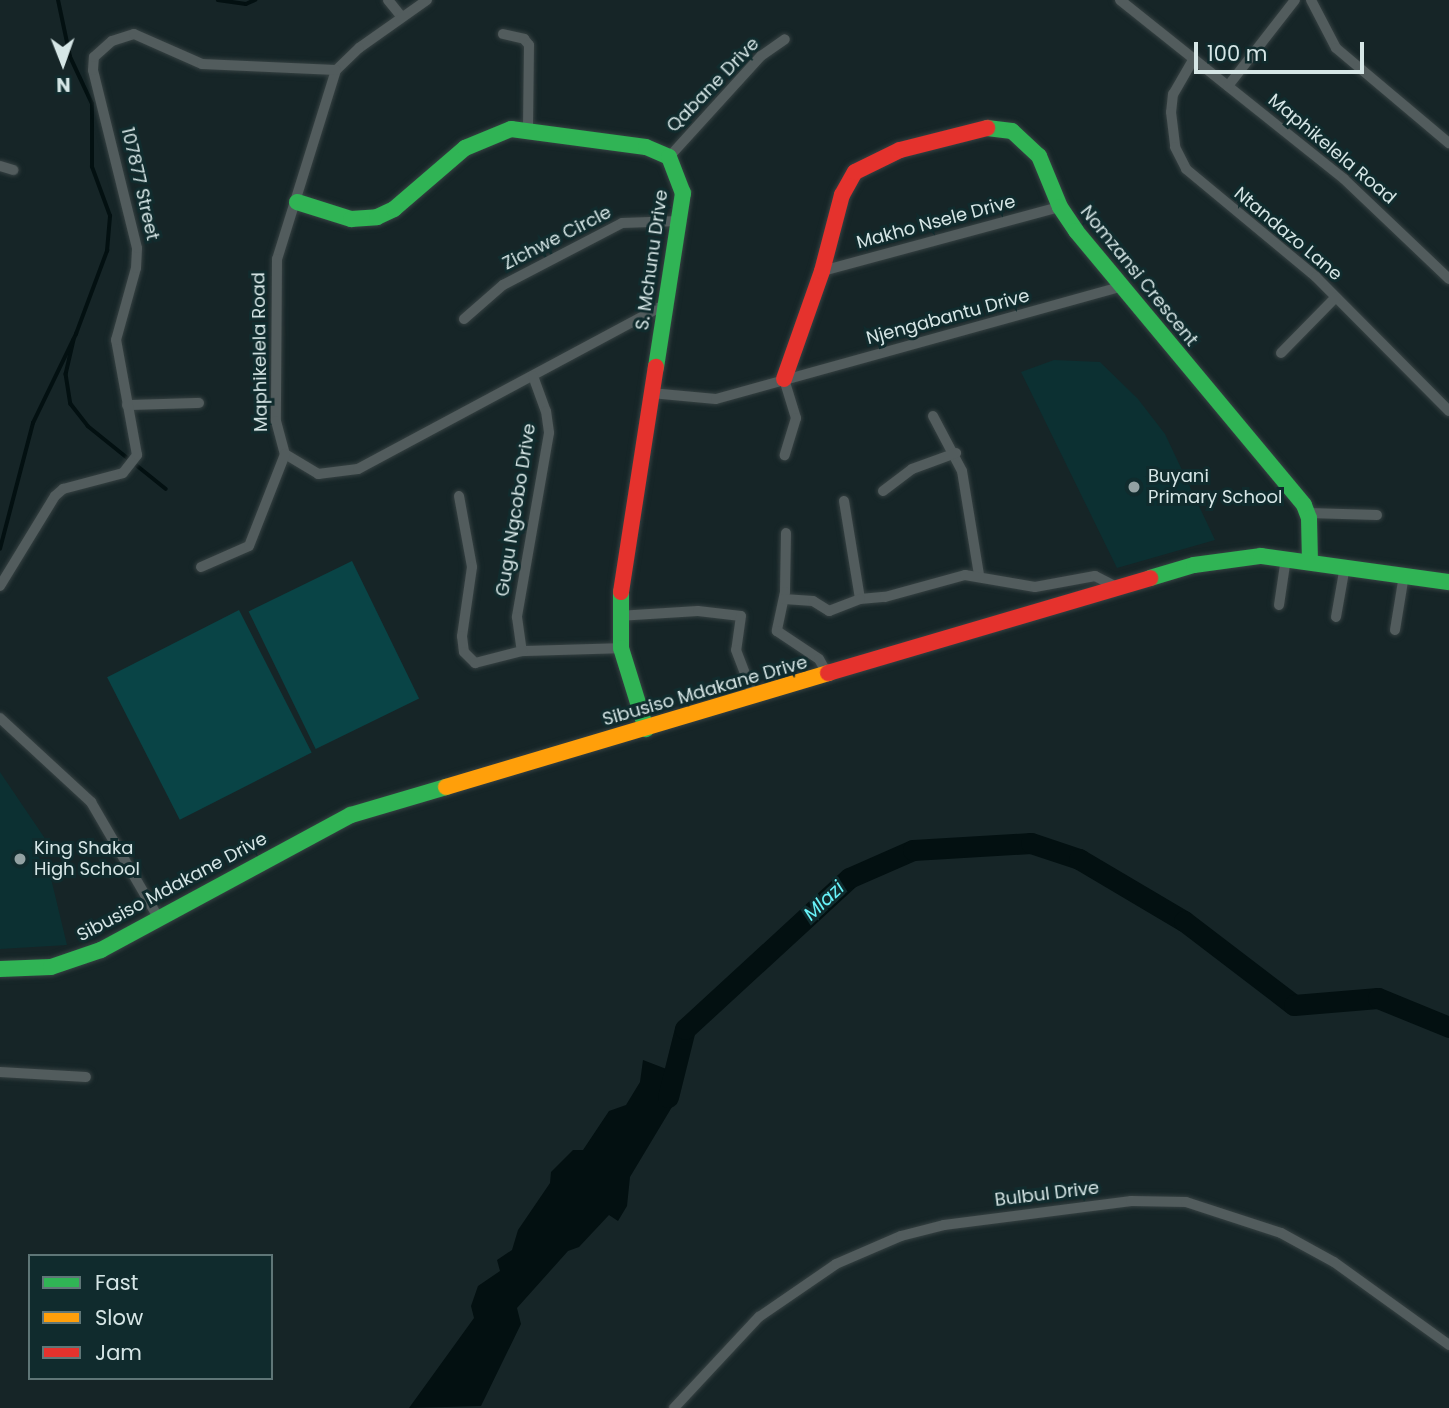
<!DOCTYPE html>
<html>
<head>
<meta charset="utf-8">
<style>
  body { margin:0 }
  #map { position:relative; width:1449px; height:1408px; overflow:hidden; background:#162527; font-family:Poppins,sans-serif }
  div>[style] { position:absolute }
  .built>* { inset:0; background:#0c3032 }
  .green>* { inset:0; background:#094446; transform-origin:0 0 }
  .water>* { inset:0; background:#031011 }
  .stream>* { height:3.5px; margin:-1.75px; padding:0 1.75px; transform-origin:1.75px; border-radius:1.75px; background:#031011 }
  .river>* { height:21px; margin:-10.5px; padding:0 10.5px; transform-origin:10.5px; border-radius:10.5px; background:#031011 }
  .roads { filter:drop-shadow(0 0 2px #364142) drop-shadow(0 0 2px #364142) }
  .street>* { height:10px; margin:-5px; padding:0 5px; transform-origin:5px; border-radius:5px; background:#525c5d }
  .fast>* { height:16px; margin:-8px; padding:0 8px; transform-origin:8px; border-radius:8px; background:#30b455 }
  .slow>* { height:16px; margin:-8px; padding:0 8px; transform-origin:8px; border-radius:8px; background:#ff9f0a }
  .jam>* { height:16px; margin:-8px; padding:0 8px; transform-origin:8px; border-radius:8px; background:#e5322d }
  .dots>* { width:19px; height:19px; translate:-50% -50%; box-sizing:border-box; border:4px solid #102b2d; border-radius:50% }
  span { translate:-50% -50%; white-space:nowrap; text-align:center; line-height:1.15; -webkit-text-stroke:6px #102b2d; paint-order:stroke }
  .street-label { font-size:18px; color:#d6e6e6 }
  .poi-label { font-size:18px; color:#d6e6e6 }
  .left { translate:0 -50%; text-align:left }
  .water-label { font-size:19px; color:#68f3f9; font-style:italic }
  .legend { position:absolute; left:28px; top:1254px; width:245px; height:126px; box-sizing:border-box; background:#102b2d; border:2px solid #5f7677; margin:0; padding:9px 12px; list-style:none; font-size:21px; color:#d6e6e6 }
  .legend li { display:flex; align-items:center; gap:14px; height:35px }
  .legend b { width:35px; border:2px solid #5f7677 }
  .north { position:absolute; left:28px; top:28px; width:70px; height:70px; -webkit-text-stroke:5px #102b2d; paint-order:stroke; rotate:179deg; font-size:19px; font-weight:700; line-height:28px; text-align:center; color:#d6e6e6 }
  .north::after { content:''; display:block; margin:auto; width:24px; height:32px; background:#d6e6e6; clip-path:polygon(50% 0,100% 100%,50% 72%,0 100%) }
  .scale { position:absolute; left:1194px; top:42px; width:170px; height:32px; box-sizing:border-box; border:4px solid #d6e6e6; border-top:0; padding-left:9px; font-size:21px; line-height:24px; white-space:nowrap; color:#d6e6e6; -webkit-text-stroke:5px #102b2d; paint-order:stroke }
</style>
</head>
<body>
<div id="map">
  <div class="built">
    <i style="clip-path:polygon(1054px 360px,1100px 362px,1138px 399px,1165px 434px,1215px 540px,1117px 568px,1021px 372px)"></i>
    <i style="clip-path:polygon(0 772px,46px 840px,31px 848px,49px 870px,67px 945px,0 949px)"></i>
  </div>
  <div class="green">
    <i style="left:352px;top:561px;width:153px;height:115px;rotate:64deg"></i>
    <i style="left:239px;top:610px;width:160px;height:148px;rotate:63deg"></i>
  </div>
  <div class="water">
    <i style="clip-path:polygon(643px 1060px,682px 1075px,675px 1102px,630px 1177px,627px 1206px,618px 1221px,609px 1215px,579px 1247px,568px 1251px,517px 1308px,521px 1324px,481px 1406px,409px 1408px,474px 1318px,471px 1306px,478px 1286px,500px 1271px,497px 1260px,512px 1250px,518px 1230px,550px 1183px,551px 1172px,573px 1150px,583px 1150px,609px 1111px,626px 1105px,640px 1082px)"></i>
  </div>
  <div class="stream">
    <i style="left:218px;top:0;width:28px;rotate:8deg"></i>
    <i style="left:246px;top:4px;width:10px;rotate:-24deg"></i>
    <i style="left:74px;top:340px;width:35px;rotate:103deg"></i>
    <i style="left:66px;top:374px;width:30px;rotate:81deg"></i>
    <i style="left:71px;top:404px;width:28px;rotate:52deg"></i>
    <i style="left:88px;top:426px;width:100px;rotate:38.9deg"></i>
    <i style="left:0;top:549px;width:130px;rotate:-75.3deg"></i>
    <i style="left:33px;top:423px;width:99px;rotate:-64.2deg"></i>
    <i style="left:76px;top:334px;width:89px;rotate:-69.5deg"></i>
    <i style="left:107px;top:251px;width:35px;rotate:-85deg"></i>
    <i style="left:110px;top:216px;width:52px;rotate:-110.2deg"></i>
    <i style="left:92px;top:167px;width:63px;rotate:-90deg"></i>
    <i style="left:92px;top:104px;width:52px;rotate:-115.1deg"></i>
    <i style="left:70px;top:57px;width:58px;rotate:-101.9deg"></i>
  </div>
  <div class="river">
    <i style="left:668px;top:1097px;width:70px;rotate:-76deg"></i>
    <i style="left:685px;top:1029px;width:223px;rotate:-42.6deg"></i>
    <i style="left:849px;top:878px;width:70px;rotate:-23.6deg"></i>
    <i style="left:913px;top:850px;width:118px;rotate:-3.4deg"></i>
    <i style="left:1031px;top:843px;width:51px;rotate:18.4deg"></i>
    <i style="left:1079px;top:859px;width:122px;rotate:30.6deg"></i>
    <i style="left:1184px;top:921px;width:138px;rotate:37.4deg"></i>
    <i style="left:1294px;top:1005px;width:84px;rotate:-4.8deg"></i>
    <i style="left:1378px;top:998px;width:77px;rotate:22.2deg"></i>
  </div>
  <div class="roads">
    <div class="street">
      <i style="left:388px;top:0;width:22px;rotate:51deg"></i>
      <i style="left:427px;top:0;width:83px;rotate:144.8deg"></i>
      <i style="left:359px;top:48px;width:32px;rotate:136deg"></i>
      <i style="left:336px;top:70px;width:198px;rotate:107.3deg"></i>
      <i style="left:277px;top:259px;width:162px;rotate:90.4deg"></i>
      <i style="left:276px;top:421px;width:34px;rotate:75deg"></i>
      <i style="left:285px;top:454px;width:39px;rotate:31deg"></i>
      <i style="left:318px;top:474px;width:40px;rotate:-7.1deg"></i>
      <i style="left:358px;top:469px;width:349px;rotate:-28.2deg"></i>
      <i style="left:1120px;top:0;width:287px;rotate:38.6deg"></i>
      <i style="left:1344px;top:179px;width:145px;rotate:43.6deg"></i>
      <i style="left:1311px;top:0;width:54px;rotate:62.5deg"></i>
      <i style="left:1336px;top:48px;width:148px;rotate:40.1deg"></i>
      <i style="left:503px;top:34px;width:22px;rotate:13deg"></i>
      <i style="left:524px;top:39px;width:8px;rotate:50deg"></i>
      <i style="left:529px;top:45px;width:83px;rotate:90.7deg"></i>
      <i style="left:1193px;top:60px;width:39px;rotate:120deg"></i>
      <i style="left:1173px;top:94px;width:18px;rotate:96deg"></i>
      <i style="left:1171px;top:112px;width:35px;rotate:83deg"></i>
      <i style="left:1175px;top:147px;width:25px;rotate:63deg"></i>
      <i style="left:1186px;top:169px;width:169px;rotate:39.7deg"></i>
      <i style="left:1316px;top:277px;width:189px;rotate:45.2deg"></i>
      <i style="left:1228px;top:86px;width:109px;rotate:-52.1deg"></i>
      <i style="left:669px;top:157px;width:137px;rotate:-47.7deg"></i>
      <i style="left:761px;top:56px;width:29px;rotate:-35deg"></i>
      <i style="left:0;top:166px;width:14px;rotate:17deg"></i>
      <i style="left:822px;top:271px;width:246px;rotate:-15.1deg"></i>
      <i style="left:464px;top:319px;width:52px;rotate:-41.1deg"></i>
      <i style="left:503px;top:285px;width:134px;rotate:-27.5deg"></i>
      <i style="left:622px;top:223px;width:57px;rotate:-2deg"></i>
      <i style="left:1281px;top:353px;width:78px;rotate:-45.5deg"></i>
      <i style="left:533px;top:376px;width:37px;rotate:70deg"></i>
      <i style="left:546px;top:411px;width:22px;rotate:82deg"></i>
      <i style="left:549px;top:433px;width:187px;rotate:99.9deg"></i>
      <i style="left:517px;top:617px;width:34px;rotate:82deg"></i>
      <i style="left:522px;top:651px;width:99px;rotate:-1.7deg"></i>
      <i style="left:784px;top:379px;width:41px;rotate:72.9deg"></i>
      <i style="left:796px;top:418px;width:39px;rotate:107deg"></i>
      <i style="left:651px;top:393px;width:65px;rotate:5.3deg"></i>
      <i style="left:716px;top:399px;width:420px;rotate:-15.5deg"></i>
      <i style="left:127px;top:405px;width:72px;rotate:-1.6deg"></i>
      <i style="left:933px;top:416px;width:62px;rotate:62.2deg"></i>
      <i style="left:962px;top:471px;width:105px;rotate:80.7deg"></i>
      <i style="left:883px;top:491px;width:36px;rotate:-37deg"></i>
      <i style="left:912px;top:469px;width:47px;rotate:-20deg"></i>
      <i style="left:459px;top:496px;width:72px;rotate:79.6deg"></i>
      <i style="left:472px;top:567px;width:70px;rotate:98.2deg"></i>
      <i style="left:462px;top:636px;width:16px;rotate:83deg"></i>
      <i style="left:464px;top:652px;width:16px;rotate:45deg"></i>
      <i style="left:475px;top:663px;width:49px;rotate:-14.3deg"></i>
      <i style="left:844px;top:501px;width:99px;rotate:80.7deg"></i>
      <i style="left:860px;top:599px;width:25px;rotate:-5deg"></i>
      <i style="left:885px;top:597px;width:83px;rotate:-15.4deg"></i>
      <i style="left:965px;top:575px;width:71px;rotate:9.7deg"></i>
      <i style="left:1035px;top:587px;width:61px;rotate:-10.4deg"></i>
      <i style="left:1095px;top:576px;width:27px;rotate:27deg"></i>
      <i style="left:1308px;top:513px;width:69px;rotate:1.7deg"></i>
      <i style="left:786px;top:533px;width:59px;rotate:91deg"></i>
      <i style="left:785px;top:592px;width:40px;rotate:102deg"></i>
      <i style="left:777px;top:631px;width:50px;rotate:33.7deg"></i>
      <i style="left:819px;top:659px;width:18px;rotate:61deg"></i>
      <i style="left:201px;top:567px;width:52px;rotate:-23.6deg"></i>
      <i style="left:249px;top:546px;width:99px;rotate:-68.6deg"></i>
      <i style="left:0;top:586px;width:105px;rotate:-58.6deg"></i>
      <i style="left:55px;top:496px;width:11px;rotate:-41deg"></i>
      <i style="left:63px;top:489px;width:62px;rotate:-14.9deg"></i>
      <i style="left:123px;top:473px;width:23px;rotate:-52deg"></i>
      <i style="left:137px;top:455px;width:117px;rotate:-100.3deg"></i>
      <i style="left:116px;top:340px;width:75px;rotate:-74.5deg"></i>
      <i style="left:136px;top:268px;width:20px;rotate:-87deg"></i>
      <i style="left:137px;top:248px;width:183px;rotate:-103.9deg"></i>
      <i style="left:93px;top:70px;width:13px;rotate:-86deg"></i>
      <i style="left:94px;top:57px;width:24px;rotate:-42deg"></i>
      <i style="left:112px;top:41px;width:23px;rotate:-18deg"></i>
      <i style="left:134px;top:34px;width:74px;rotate:23.8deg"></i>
      <i style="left:202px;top:64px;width:134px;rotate:2.6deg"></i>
      <i style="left:784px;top:599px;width:29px;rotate:4deg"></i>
      <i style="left:813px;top:601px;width:19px;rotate:32deg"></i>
      <i style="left:829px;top:611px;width:33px;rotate:-21deg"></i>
      <i style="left:1279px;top:605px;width:48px;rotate:-81.5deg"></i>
      <i style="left:618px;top:616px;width:80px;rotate:-3.6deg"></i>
      <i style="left:698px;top:611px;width:43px;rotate:6.6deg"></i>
      <i style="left:741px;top:616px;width:34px;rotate:98deg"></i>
      <i style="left:736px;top:650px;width:50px;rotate:69deg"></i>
      <i style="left:1336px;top:617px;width:52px;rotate:-80deg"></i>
      <i style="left:1395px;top:630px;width:56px;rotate:-80.7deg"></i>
      <i style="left:0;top:718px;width:124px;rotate:42.7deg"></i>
      <i style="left:91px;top:802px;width:133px;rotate:59.8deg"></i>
      <i style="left:0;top:1072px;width:86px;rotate:3.3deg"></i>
      <i style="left:674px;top:1408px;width:125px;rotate:-47deg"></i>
      <i style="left:759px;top:1317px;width:93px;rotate:-34.5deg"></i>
      <i style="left:836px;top:1264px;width:71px;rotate:-23.3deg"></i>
      <i style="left:901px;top:1236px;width:44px;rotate:-14.3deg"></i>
      <i style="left:944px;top:1225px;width:189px;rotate:-7.3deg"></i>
      <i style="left:1131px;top:1201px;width:55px;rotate:1deg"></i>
      <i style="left:1186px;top:1202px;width:100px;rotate:18.1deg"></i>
      <i style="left:1281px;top:1233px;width:60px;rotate:28.7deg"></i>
      <i style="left:1334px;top:1262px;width:142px;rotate:35.8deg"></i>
    </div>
    <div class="fast">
      <i style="left:987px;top:128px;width:25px;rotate:7deg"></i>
      <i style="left:1012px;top:131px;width:37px;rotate:43deg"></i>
      <i style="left:1039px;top:156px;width:55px;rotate:67.6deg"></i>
      <i style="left:1060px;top:207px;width:29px;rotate:56deg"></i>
      <i style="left:1076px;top:231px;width:356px;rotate:50.2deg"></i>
      <i style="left:1304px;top:505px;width:14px;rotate:69deg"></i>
      <i style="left:1309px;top:518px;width:43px;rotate:88.7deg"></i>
      <i style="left:297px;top:202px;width:57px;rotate:17.5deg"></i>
      <i style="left:351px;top:219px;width:26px;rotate:-4deg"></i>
      <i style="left:377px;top:217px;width:19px;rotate:-25deg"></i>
      <i style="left:394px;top:209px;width:94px;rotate:-40.7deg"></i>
      <i style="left:465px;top:148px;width:50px;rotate:-22.4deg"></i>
      <i style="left:511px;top:129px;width:136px;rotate:7.6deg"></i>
      <i style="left:646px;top:147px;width:25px;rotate:23deg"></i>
      <i style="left:669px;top:157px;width:39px;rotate:69deg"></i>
      <i style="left:683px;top:193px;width:176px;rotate:98.8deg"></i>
      <i style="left:1150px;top:578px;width:46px;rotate:-16.5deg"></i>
      <i style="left:1194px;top:565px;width:68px;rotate:-7.7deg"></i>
      <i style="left:1261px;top:556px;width:190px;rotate:7.9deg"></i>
      <i style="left:621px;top:592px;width:56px;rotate:90deg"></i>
      <i style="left:621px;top:648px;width:85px;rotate:72.8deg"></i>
      <i style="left:0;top:969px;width:51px;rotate:-2.2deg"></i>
      <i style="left:51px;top:967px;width:53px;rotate:-18.8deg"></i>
      <i style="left:101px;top:950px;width:284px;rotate:-28.4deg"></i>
      <i style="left:351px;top:815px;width:99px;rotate:-16.4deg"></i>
    </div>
    <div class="slow">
      <i style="left:446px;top:787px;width:399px;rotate:-16.6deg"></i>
    </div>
    <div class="jam">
      <i style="left:784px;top:379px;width:114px;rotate:-70.6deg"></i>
      <i style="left:822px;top:271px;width:79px;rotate:-75.3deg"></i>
      <i style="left:842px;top:195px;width:26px;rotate:-61deg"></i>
      <i style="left:855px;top:172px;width:50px;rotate:-26.1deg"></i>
      <i style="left:900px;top:150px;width:90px;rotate:-14.2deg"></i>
      <i style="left:621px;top:592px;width:228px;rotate:-81.2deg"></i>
      <i style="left:828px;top:673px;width:336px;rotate:-16.4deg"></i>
    </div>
  </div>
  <div class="dots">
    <i style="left:1134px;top:487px;background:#93a2a3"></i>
    <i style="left:20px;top:859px;background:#93a2a3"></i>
  </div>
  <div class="street-label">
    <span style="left:713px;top:85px;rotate:-46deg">Qabane Drive</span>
    <span style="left:1332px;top:149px;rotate:40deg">Maphikelela Road</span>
    <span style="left:140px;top:184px;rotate:77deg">107877 Street</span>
    <span style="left:936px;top:222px;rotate:-15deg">Makho Nsele Drive</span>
    <span style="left:1288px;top:234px;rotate:40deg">Ntandazo Lane</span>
    <span style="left:557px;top:238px;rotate:-27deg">Zichwe Circle</span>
    <span style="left:652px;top:260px;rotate:-82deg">S. Mchunu Drive</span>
    <span style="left:1139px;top:276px;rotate:51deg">Nomzansi Crescent</span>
    <span style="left:948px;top:317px;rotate:-15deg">Njengabantu Drive</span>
    <span style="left:260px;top:352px;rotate:-91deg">Maphikelela Road</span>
    <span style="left:516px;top:510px;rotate:-81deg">Gugu Ngcobo Drive</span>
    <span style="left:705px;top:691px;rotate:-16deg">Sibusiso Mdakane Drive</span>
    <span style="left:172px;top:887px;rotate:-28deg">Sibusiso Mdakane Drive</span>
    <span style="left:1047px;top:1194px;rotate:-7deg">Bulbul Drive</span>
  </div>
  <div class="poi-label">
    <span class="left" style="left:1148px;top:487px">Buyani<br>Primary School</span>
    <span class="left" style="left:34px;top:859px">King Shaka<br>High School</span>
  </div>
  <div class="water-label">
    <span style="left:824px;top:901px;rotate:-43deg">Mlazi</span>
  </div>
  <ul class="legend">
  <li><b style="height:9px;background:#30b455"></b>Fast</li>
  <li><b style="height:9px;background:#ff9f0a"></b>Slow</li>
  <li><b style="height:9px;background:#e5322d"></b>Jam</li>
  </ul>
  <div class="north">N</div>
  <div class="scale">100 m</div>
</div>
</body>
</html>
